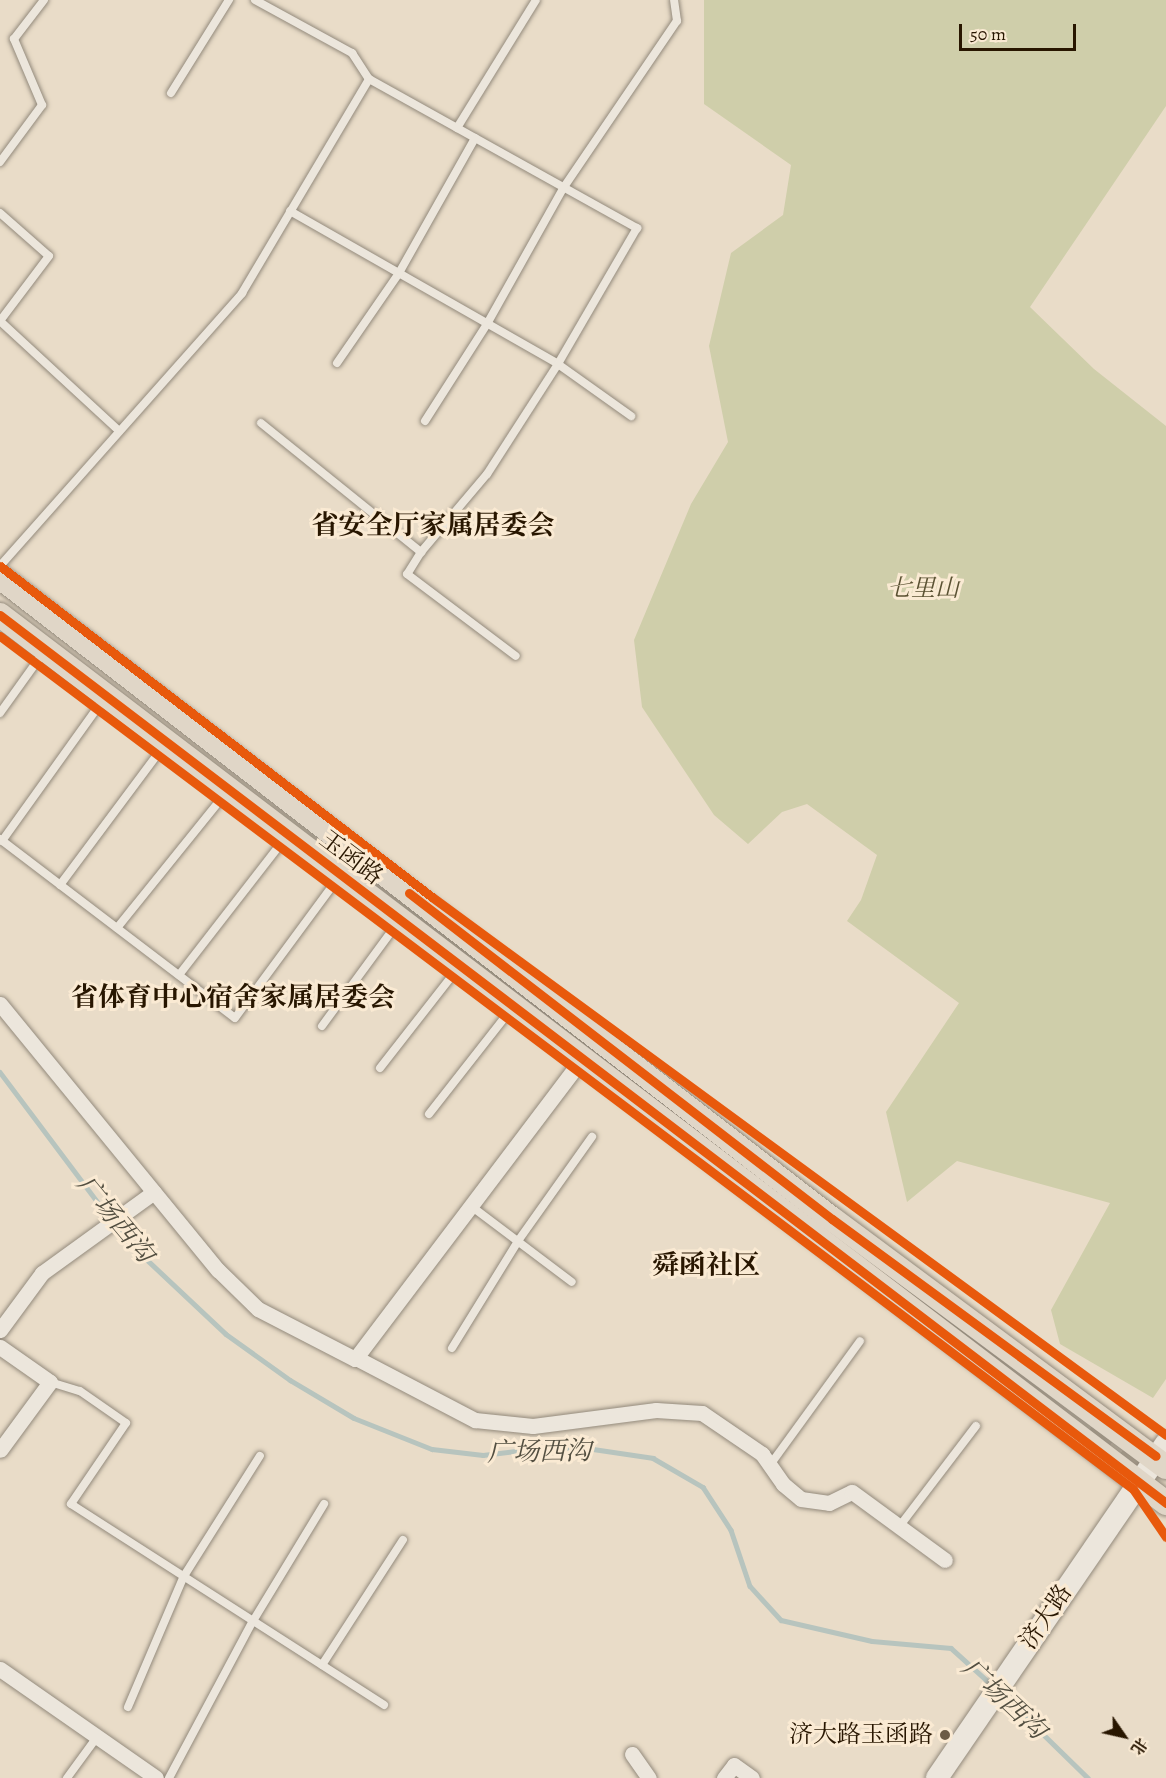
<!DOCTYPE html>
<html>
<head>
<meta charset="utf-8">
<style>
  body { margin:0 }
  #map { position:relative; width:1166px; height:1778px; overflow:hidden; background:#e9dcc8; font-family:Alegreya,"Noto Serif SC",serif }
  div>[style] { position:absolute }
  .green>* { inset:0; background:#cfceaa }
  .stream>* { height:4.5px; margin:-2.25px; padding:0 2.25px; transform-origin:2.25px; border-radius:2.25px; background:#b7c4be }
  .trunk-tunnel>* { height:26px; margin-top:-13px; transform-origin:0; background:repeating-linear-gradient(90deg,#c2b4a0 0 26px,transparent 0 39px) }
  .roads { filter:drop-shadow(0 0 2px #938a7c) drop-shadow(0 0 2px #938a7c) }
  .service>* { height:8px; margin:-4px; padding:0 4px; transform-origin:4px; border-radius:4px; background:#ece6dc }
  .minor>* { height:15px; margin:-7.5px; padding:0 7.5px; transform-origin:7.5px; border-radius:7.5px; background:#ece6dc }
  .secondary>* { height:22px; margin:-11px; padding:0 11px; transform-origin:11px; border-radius:11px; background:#ece6dc }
  .primary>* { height:24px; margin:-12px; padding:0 12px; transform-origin:12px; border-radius:12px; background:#e0d6c7 }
  .cycleway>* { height:9px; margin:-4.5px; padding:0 4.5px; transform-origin:4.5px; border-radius:4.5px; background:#e8590c }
  .dots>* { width:16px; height:16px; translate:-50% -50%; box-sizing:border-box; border:3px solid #faead3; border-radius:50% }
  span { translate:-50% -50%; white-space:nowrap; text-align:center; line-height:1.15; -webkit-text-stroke:6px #faead3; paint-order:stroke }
  .park-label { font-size:24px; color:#5b5233; font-style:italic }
  .street-label { font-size:24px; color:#281600 }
  .poi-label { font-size:24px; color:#281600 }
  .right { translate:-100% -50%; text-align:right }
  .water-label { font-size:26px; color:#534f41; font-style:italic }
  .quarter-label { font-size:27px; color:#281600; font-weight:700 }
  .north { position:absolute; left:1094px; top:1706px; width:60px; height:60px; -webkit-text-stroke:4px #faead3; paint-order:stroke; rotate:124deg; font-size:16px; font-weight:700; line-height:24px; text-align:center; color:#281600 }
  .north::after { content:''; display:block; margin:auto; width:21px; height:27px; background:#281600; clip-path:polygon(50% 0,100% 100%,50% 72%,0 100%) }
  .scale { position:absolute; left:959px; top:24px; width:117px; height:27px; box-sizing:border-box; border:3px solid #281600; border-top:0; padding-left:8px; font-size:18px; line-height:21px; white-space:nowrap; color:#281600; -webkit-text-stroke:4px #faead3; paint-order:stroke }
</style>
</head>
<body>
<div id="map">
  <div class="green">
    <i style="clip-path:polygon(704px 0,1166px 0,1166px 106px,1030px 307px,1094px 369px,1166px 426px,1166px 1379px,1153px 1398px,1060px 1344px,1051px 1310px,1110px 1203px,957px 1161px,907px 1202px,886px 1112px,959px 1003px,847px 921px,861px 900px,877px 855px,807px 804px,782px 812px,748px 844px,714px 815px,642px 707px,634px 640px,691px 504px,728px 442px,709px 346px,731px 253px,783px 215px,791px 165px,704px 104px)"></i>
  </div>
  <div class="stream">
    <i style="left:0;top:1072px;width:210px;rotate:53.1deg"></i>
    <i style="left:126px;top:1240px;width:137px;rotate:43.2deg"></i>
    <i style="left:226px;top:1334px;width:79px;rotate:35.7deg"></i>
    <i style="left:290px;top:1380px;width:74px;rotate:30.7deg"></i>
    <i style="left:354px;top:1418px;width:84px;rotate:21.7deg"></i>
    <i style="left:432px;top:1449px;width:51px;rotate:6.7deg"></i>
    <i style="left:483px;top:1455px;width:48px;rotate:-7.1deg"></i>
    <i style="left:531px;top:1449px;width:62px"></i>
    <i style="left:593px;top:1449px;width:61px;rotate:8.5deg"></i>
    <i style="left:653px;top:1458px;width:58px;rotate:30.1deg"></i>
    <i style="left:703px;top:1487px;width:51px;rotate:56.9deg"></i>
    <i style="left:731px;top:1530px;width:59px;rotate:71.3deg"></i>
    <i style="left:750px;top:1586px;width:46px;rotate:47.6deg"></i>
    <i style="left:781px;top:1620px;width:93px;rotate:13deg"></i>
    <i style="left:872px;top:1641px;width:79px;rotate:5.1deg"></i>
    <i style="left:951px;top:1648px;width:55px;rotate:42.1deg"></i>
    <i style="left:1002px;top:1694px;width:120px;rotate:44.3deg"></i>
  </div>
  <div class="trunk-tunnel">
    <i style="left:1089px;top:1430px;width:77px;rotate:38.7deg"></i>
  </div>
  <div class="roads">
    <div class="service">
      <i style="left:255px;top:0;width:111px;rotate:28.7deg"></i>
      <i style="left:352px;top:53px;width:31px;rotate:57deg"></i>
      <i style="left:171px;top:93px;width:110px;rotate:-58.1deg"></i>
      <i style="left:457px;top:128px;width:150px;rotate:-58.3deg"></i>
      <i style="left:0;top:162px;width:71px;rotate:-53.6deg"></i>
      <i style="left:42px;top:105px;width:72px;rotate:-113deg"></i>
      <i style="left:14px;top:39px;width:49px;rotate:-52.4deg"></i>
      <i style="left:290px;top:211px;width:309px;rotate:29.7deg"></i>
      <i style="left:558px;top:364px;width:90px;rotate:35.5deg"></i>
      <i style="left:0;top:213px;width:65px;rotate:41.3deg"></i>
      <i style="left:49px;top:256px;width:81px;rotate:127deg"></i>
      <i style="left:0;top:321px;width:162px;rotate:42.7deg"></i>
      <i style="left:337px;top:363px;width:109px;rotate:-55.4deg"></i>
      <i style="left:399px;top:273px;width:155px;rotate:-60.6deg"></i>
      <i style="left:425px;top:421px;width:115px;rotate:-57.4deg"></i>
      <i style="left:487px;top:324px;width:157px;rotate:-60.7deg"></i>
      <i style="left:564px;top:187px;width:201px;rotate:-55.8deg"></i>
      <i style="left:677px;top:21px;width:21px;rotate:-98deg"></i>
      <i style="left:261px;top:423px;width:206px;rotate:38.9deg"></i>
      <i style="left:0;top:566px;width:365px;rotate:-48.4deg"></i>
      <i style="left:242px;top:293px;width:249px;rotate:-59.3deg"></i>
      <i style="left:369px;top:79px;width:307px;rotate:29.1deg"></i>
      <i style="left:637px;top:228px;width:157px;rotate:120.2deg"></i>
      <i style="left:558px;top:364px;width:131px;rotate:122.8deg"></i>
      <i style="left:487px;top:474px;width:102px;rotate:130.2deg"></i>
      <i style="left:421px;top:552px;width:26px;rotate:122deg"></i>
      <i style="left:407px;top:574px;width:136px;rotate:37deg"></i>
      <i style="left:0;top:713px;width:74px;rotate:-54.4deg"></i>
      <i style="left:0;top:839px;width:295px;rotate:37.3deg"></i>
      <i style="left:235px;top:1018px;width:175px;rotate:-53.6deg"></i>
      <i style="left:2px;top:841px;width:177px;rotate:-54.4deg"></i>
      <i style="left:60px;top:885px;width:177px;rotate:-53.3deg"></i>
      <i style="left:117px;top:928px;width:174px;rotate:-51.1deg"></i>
      <i style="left:179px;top:975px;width:176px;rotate:-52.2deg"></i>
      <i style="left:322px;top:1026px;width:130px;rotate:-53.7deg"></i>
      <i style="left:380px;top:1068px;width:128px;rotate:-52deg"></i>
      <i style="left:429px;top:1114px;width:135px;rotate:-51.9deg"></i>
      <i style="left:471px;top:1206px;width:126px;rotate:37deg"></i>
      <i style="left:452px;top:1348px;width:126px;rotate:-58.3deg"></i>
      <i style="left:518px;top:1241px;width:128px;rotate:-54.6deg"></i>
      <i style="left:50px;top:1382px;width:31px;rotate:17deg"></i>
      <i style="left:80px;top:1391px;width:56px;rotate:34.8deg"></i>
      <i style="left:126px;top:1423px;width:98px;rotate:124.2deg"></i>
      <i style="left:71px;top:1504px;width:372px;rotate:32.7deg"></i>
      <i style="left:770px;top:1465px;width:153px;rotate:-54deg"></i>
      <i style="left:899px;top:1527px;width:127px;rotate:-52.7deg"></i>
      <i style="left:322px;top:1665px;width:149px;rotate:-57.1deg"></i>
      <i style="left:128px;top:1707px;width:142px;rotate:-66.9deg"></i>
      <i style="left:184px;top:1576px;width:142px;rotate:-57.7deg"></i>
      <i style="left:67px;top:1778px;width:51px;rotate:-53.8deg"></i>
      <i style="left:169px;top:1778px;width:178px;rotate:-61.9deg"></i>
      <i style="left:253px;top:1621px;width:137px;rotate:-58.7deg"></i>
    </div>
    <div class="minor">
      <i style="left:0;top:1004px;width:344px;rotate:50.7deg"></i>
      <i style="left:218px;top:1270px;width:56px;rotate:44.3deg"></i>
      <i style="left:258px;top:1309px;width:109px;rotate:27.3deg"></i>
      <i style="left:355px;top:1359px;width:376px;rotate:-52.9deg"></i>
      <i style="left:0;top:1330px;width:71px;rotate:-53.6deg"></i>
      <i style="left:42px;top:1273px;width:138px;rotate:-35.9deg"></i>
      <i style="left:0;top:1347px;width:61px;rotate:35deg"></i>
      <i style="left:50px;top:1382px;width:84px;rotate:126.3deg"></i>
      <i style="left:360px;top:1360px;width:130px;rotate:27.6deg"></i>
      <i style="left:475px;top:1420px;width:58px;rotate:5.9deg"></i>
      <i style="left:533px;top:1426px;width:124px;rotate:-7.4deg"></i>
      <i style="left:656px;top:1410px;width:46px;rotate:3.7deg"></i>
      <i style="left:702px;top:1413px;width:73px;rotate:34.3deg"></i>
      <i style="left:762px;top:1454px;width:37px;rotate:55deg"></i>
      <i style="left:783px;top:1484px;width:23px;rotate:40deg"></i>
      <i style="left:801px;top:1499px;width:28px;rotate:8deg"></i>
      <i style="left:829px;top:1503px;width:25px;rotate:-26deg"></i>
      <i style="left:852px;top:1492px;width:115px;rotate:36.2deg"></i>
      <i style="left:0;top:1669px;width:190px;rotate:34.9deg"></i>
      <i style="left:632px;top:1754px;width:29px;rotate:55deg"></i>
      <i style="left:724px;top:1778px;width:16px;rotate:-52deg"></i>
      <i style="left:734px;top:1765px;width:22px;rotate:36deg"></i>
    </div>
    <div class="secondary">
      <i style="left:937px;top:1778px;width:405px;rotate:-55.6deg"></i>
    </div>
    <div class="primary">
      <i style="left:0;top:577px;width:1051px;rotate:37.66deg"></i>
      <i style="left:832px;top:1219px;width:416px;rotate:36.6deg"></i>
      <i style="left:0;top:615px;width:1466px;rotate:37.29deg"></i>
    </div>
  </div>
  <div class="cycleway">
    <i style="left:0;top:566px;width:544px;rotate:37.46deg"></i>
    <i style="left:432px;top:897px;width:910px;rotate:36.24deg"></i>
    <i style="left:0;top:615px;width:1466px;rotate:37.29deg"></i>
    <i style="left:0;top:636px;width:1418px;rotate:36.97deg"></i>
    <i style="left:1133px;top:1489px;width:58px;rotate:55.5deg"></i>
    <i style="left:409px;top:893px;width:534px;rotate:37.62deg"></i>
    <i style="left:832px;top:1219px;width:401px;rotate:36.2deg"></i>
  </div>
  <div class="dots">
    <i style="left:945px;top:1735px;background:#6c5b46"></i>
  </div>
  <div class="park-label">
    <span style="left:923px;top:589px">七里山</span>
  </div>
  <div class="street-label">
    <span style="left:351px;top:858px;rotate:37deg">玉函路</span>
    <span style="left:1046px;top:1617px;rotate:-56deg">济大路</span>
  </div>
  <div class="poi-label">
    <span class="right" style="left:933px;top:1735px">济大路玉函路</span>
  </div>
  <div class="water-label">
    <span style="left:115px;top:1219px;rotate:50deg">广场西沟</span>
    <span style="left:539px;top:1452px;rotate:-1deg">广场西沟</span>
    <span style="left:1004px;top:1699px;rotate:43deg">广场西沟</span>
  </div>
  <div class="quarter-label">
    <span style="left:433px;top:526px">省安全厅家属居委会</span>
    <span style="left:233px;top:998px">省体育中心宿舍家属居委会</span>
    <span style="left:706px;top:1266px">舜函社区</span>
  </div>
  <div class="north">北</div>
  <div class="scale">50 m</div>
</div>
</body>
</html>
